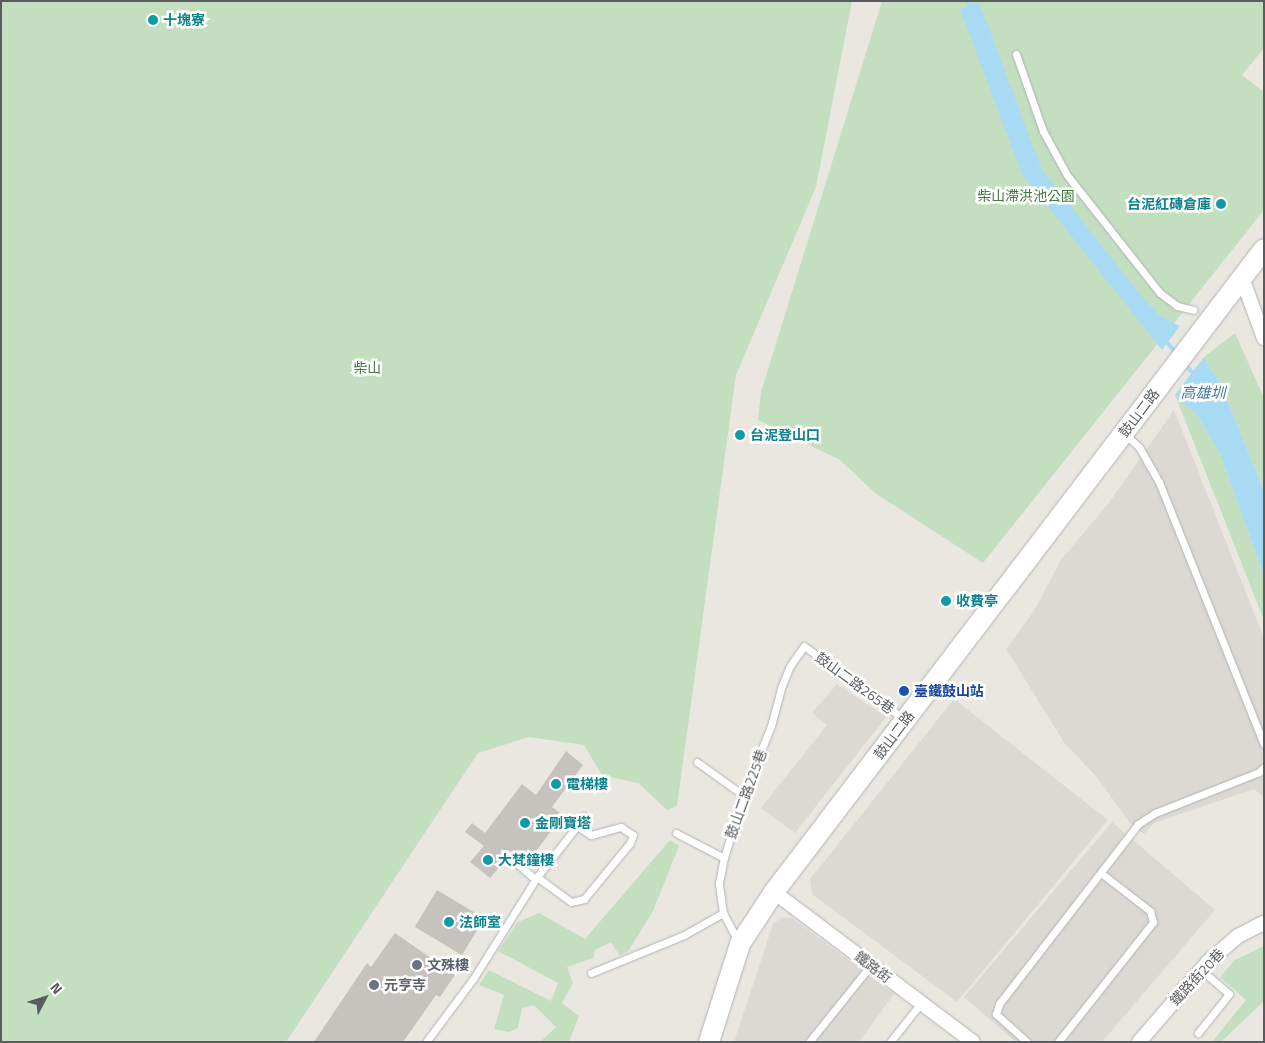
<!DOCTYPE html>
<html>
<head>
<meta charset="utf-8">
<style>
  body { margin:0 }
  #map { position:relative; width:1265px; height:1043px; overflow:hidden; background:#eae7e1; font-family:"Titillium Web","Noto Sans TC",sans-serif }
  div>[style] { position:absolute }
  .industrial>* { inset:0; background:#dcd9d5 }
  .green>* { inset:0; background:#c3dfc0 }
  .water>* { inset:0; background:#a9daf3 }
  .stream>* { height:4px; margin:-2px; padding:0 2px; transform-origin:2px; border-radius:2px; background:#a9daf3 }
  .building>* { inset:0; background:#c6c2be; transform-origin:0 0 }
  .roads { filter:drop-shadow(0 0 1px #afb2b5) drop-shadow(0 0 1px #afb2b5) }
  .lane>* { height:7px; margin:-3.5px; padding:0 3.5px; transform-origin:3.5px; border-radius:3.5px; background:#fff }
  .street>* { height:14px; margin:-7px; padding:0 7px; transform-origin:7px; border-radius:7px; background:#fff }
  .secondary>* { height:20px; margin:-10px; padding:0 10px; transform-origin:10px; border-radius:10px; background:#fff }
  .dots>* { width:14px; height:14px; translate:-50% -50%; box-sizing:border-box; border:2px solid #fff; border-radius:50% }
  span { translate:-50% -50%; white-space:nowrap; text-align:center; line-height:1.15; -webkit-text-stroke:5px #fff; paint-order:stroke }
  .culture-label { font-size:14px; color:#0d838f; font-weight:700 }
  .left { translate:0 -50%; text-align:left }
  .right { translate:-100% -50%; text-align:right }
  .park-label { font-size:14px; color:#417a3e }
  .street-label { font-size:14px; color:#5a5d60 }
  .transit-label { font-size:14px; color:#164399; font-weight:700 }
  .worship-label { font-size:14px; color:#5b616d; font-weight:700 }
  .water-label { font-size:15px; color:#477799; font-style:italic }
  .frame { position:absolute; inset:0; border:2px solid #5a5d60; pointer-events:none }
  .north { position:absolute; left:20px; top:973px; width:50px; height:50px; -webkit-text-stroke:4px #fff; paint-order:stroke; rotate:50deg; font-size:14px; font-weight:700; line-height:20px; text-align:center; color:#5a5d60 }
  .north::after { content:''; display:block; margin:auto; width:18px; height:22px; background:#5a5d60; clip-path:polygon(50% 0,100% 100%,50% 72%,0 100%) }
</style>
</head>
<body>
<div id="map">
  <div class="industrial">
    <i style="clip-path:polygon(1174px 410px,1264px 638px,1264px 798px,1254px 789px,1154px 823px,1144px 834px,1129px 822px,1097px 777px,1065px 744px,1006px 649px,1034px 611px,1061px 560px,1108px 504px)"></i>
    <i style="clip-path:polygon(837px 684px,886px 717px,795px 833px,761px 808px,827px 725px,812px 713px)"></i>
    <i style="clip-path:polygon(954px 699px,1108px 820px,957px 1002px,812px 894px,810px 879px)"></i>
    <i style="clip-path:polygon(1112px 822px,1215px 910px,1102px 1042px,1016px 1042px,964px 997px)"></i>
    <i style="clip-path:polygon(782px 917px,792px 918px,894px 994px,859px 1042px,734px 1042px,773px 924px)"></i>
  </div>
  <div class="green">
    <i style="clip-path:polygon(1px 1px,852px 1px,816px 187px,736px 375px,677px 806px,667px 810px,638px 783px,602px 775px,584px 745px,529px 737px,478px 753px,286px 1042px,1px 1042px)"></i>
    <i style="clip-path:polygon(882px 1px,1264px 1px,1264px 48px,1242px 75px,1264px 92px,1264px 210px,983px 563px,875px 493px,840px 460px,758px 420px,761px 392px)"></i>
    <i style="clip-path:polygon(1235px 333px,1264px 398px,1264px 491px,1221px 385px,1204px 357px)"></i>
    <i style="clip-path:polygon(1175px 395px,1197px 415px,1219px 451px,1264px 575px,1264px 620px)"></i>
    <i style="clip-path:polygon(670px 840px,679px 846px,653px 911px,629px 950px,620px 956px,611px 942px,595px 950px,593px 958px,567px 967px,573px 983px,562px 1003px,579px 1016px,569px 1042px,540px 1042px,556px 1027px,534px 1005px,522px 1008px,518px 1028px,509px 1032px,494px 1029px,504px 995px,479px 985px,489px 970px,551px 1001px,558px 983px,498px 951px,518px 922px,539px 913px,585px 939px)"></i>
    <i style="clip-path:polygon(1264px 946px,1264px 1001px,1221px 1042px,1212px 1042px,1246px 1000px,1220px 977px,1235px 960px)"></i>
  </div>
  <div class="water">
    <i style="clip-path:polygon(979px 2px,1042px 170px,1143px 298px,1160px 316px,1180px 326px,1162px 350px,1022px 174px,960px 9px)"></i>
    <i style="clip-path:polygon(1204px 357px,1221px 385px,1264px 491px,1264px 575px,1219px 451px,1197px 415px,1175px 395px)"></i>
  </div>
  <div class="stream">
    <i style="left:968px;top:1px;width:8px;rotate:76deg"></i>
    <i style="left:1165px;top:340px;width:18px;rotate:49deg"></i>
    <i style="left:1184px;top:363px;width:16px;rotate:50deg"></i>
  </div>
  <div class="building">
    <i style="clip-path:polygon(566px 751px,583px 765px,552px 807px,563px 815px,528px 862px,513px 851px,501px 849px,500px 854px,505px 860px,490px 878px,470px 862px,484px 846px,465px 832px,472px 823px,485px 833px,522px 784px,536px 795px)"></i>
    <i style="left:437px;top:890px;width:55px;height:43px;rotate:31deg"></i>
    <i style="clip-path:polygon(395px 933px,455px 975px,440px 997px,436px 995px,403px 1042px,314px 1042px,367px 963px,371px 967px)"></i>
  </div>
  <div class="roads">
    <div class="lane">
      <i style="left:1016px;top:54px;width:82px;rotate:70.7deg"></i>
      <i style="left:1043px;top:131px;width:50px;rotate:61.4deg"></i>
      <i style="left:1067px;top:175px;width:150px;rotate:51.8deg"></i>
      <i style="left:1160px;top:293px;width:21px;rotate:37deg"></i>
      <i style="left:1177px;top:306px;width:17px;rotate:13deg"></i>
      <i style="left:1126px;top:435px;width:18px;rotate:43deg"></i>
      <i style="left:1139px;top:447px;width:40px;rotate:60.3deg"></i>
      <i style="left:1159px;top:482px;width:282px;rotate:68.2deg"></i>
      <i style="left:697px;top:762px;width:57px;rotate:35.7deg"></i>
      <i style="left:577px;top:826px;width:12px;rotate:-55deg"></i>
      <i style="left:676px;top:833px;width:54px;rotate:27.5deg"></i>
      <i style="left:505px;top:853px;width:40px;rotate:41deg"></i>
      <i style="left:739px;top:943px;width:34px;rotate:-118deg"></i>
      <i style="left:723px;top:913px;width:30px;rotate:-98deg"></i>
      <i style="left:719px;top:883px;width:25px;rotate:-79deg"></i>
      <i style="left:724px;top:858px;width:66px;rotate:-73.2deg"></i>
      <i style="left:743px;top:795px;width:74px;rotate:-67.9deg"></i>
      <i style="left:771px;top:726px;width:39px;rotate:-75deg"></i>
      <i style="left:781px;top:688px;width:24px;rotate:-68deg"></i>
      <i style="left:790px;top:666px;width:24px;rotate:-55deg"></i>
      <i style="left:804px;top:646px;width:124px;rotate:36.1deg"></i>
      <i style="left:591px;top:973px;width:100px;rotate:-22.2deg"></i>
      <i style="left:684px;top:935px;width:45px;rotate:-29.4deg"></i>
      <i style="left:1198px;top:1033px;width:50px;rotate:-51.5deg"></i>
      <i style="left:1229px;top:994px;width:37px;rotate:-139deg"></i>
      <i style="left:426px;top:1042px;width:79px;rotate:-53.3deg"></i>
      <i style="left:473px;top:979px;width:120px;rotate:-57.9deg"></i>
      <i style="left:537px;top:877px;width:65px;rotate:-51.9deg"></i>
      <i style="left:577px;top:826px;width:17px;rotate:33deg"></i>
      <i style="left:591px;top:835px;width:31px;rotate:-15deg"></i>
      <i style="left:621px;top:827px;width:14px;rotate:34deg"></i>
      <i style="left:633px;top:835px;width:9px;rotate:111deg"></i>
      <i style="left:630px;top:843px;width:72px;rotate:129.4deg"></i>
      <i style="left:584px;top:899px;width:13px;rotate:167deg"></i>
      <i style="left:571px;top:902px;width:42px;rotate:-143.7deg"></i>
      <i style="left:809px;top:1042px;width:99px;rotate:-51.2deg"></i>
      <i style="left:890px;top:1042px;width:50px;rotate:-51.5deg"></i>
      <i style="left:1027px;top:1042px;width:42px;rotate:-137.9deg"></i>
      <i style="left:996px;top:1014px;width:10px;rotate:-73deg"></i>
      <i style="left:999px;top:1004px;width:227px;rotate:-52.3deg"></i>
      <i style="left:1138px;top:824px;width:20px;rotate:-33deg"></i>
      <i style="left:1155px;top:813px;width:112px;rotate:-21.5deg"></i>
      <i style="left:1259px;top:772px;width:7px;rotate:-45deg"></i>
      <i style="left:1058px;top:1042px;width:153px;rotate:-51.6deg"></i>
      <i style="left:1153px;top:922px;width:11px;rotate:-105deg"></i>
      <i style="left:1150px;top:911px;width:62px;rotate:-142.2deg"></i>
    </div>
    <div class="street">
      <i style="left:1242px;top:278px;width:64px;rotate:69.9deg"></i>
      <i style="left:774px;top:892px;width:249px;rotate:37deg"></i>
      <i style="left:1139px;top:1042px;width:106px;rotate:-49.2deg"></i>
      <i style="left:1208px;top:962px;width:40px;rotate:-41deg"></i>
      <i style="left:1238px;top:936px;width:29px;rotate:-27deg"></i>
    </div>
    <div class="secondary">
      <i style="left:709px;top:1042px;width:103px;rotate:-72.4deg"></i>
      <i style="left:740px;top:944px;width:62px;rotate:-56.8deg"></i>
      <i style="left:774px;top:892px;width:808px;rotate:-52.69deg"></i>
    </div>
  </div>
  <div class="dots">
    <i style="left:153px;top:20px;background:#0f9aa8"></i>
    <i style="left:1221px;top:204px;background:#0f9aa8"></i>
    <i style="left:740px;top:435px;background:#0f9aa8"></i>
    <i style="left:946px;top:601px;background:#0f9aa8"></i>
    <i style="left:904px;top:691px;background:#1a4fb4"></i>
    <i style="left:556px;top:784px;background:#0f9aa8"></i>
    <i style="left:525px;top:823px;background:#0f9aa8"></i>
    <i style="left:488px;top:860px;background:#0f9aa8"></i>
    <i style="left:449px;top:922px;background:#0f9aa8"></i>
    <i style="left:417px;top:965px;background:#6b7280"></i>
    <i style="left:374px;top:985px;background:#6b7280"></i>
  </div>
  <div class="culture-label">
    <span class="left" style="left:163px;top:20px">十塊寮</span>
    <span class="right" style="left:1211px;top:204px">台泥紅磚倉庫</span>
    <span class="left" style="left:750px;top:435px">台泥登山口</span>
    <span class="left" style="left:956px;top:601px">收費亭</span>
    <span class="left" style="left:566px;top:784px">電梯樓</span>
    <span class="left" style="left:535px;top:823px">金剛寶塔</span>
    <span class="left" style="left:498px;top:860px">大梵鐘樓</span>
    <span class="left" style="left:459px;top:922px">法師室</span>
  </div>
  <div class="park-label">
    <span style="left:1026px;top:196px">柴山滯洪池公園</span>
    <span style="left:367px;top:368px">柴山</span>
  </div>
  <div class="street-label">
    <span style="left:1139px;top:413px;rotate:-53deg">鼓山二路</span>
    <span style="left:855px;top:683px;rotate:36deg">鼓山二路265巷</span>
    <span style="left:894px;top:735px;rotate:-53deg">鼓山二路</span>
    <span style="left:746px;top:794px;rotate:-70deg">鼓山二路225巷</span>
    <span style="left:873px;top:967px;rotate:37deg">鐵路街</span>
    <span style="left:1197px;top:977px;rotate:-47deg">鐵路街20巷</span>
  </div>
  <div class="transit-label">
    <span class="left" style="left:914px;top:691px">臺鐵鼓山站</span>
  </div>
  <div class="worship-label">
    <span class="left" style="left:427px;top:965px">文殊樓</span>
    <span class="left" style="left:384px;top:985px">元亨寺</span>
  </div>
  <div class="water-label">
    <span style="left:1203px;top:393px">高雄圳</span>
  </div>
  <div class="frame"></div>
  <div class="north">N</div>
</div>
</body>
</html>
